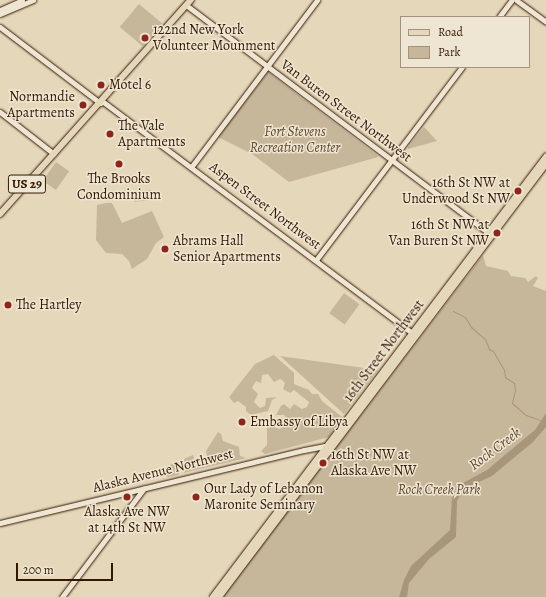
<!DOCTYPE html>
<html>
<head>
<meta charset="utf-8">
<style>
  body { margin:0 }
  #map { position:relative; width:546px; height:597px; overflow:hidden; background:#e5d7ba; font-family:Alegreya,serif }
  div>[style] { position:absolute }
  .green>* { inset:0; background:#c7b79a; transform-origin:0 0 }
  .water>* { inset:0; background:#a8967b }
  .stream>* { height:1px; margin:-0.5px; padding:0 0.5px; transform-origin:0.5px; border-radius:0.5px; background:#a8967b }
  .roads { filter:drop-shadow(0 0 1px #331800) drop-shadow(0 0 1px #331800) }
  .secondary>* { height:5px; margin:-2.5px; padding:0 2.5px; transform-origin:2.5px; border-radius:2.5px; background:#eee5d2 }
  .primary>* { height:5.5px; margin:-2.75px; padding:0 2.75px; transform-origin:2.75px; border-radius:2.75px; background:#e5d7ba }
  .highway>* { height:6px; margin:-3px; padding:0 3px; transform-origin:3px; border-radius:3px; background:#e5d7ba }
  .dots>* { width:11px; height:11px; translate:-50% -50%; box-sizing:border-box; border:2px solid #eee5d2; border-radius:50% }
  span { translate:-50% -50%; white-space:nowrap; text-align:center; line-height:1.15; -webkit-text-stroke:3px #eee5d2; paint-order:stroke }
  .shield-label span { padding:1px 3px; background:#eee5d2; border:1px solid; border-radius:3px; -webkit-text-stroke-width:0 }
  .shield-label { font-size:13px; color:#331800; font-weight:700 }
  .poi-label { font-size:14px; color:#331800 }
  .left { translate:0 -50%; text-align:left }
  .right { translate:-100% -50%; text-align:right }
  .street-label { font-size:14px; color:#331800 }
  .park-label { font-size:14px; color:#5f482e; font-style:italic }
  .water-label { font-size:15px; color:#624a31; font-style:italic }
  .legend { position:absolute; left:400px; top:16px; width:130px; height:52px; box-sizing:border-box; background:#eee5d2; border:1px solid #a3937e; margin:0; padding:5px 7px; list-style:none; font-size:12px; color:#331800 }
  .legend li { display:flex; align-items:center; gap:8px; height:20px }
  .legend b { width:20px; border:1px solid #a3937e }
  .scale { position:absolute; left:16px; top:563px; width:97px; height:18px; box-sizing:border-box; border:2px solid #331800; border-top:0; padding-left:5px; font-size:12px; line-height:14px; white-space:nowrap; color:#331800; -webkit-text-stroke:3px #eee5d2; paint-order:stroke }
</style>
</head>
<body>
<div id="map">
  <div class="green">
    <i style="left:139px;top:4px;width:30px;height:30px;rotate:40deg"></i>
    <i style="clip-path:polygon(268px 72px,377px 155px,378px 157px,289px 182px,252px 154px,218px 137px)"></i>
    <i style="clip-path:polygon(424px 127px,437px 141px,408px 149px,408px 147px)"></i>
    <i style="left:56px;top:162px;width:16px;height:23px;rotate:35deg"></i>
    <i style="left:151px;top:190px;width:10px;height:18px;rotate:84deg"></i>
    <i style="clip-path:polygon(106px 203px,112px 203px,122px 223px,152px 211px,164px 237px,156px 243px,147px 259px,132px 269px,129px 261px,122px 254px,106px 253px,96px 240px,97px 205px)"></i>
    <i style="clip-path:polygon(483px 255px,486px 266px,508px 271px,511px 276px,525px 278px,528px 282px,536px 276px,538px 278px,533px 286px,546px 291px,546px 597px,222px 597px)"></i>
    <i style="left:344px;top:293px;width:19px;height:25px;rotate:36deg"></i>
    <i style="clip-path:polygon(274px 355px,294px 373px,294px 384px,309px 390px,312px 394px,318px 394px,322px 401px,342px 417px,329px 437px,265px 454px,261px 451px,267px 445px,267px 425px,280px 429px,289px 421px,284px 415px,276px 415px,281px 406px,284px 404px,290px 409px,294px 404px,302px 409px,307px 407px,309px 402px,294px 390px,290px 393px,283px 389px,285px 383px,282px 380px,280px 379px,274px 382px,268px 374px,262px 375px,261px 383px,256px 381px,252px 388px,258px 394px,254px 402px,260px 408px,265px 406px,266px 398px,277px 397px,272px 400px,268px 411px,251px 415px,246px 411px,246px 407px,238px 401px,234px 403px,229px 397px,255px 364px)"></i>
    <i style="clip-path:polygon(280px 356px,378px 370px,344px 414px)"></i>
    <i style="clip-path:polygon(218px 432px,221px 434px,223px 441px,239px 447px,240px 456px,246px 458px,183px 473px,181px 469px,178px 475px,168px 477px,164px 474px,170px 465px,193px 455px,194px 458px,189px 468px,208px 460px,206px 451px)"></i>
  </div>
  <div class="water">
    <i style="clip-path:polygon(546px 413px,546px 427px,533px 442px,492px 476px,466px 488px,461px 494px,457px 501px,456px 537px,429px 559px,409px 583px,407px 597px,399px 597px,404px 580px,411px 566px,450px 530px,452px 498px,461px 484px,487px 470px,518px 444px,535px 430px)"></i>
  </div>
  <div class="stream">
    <i style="left:453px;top:311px;width:13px;rotate:27deg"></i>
    <i style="left:465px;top:317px;width:12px;rotate:59deg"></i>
    <i style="left:471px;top:327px;width:18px;rotate:41deg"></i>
    <i style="left:485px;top:339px;width:11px;rotate:68deg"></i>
    <i style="left:489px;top:349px;width:4px;rotate:27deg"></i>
    <i style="left:493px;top:351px;width:22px;rotate:60deg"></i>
    <i style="left:504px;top:370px;width:7px;rotate:82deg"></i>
    <i style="left:505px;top:377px;width:11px;rotate:34deg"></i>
    <i style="left:514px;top:383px;width:7px;rotate:82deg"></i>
    <i style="left:515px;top:390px;width:13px;rotate:103deg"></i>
    <i style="left:512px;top:403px;width:18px;rotate:41deg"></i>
    <i style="left:526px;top:415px;width:15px;rotate:20deg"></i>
  </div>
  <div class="roads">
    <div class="secondary">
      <i style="left:516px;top:0;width:37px;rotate:36deg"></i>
      <i style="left:186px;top:5px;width:381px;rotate:37deg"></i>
      <i style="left:0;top:10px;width:24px;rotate:-24deg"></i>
      <i style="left:0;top:14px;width:36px;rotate:-23deg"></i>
      <i style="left:499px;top:17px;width:21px;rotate:-53deg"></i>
      <i style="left:0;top:27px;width:126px;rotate:37.2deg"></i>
      <i style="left:102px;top:101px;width:391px;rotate:36.8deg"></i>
      <i style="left:0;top:112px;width:68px;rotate:37.9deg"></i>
      <i style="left:192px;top:166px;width:208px;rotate:-53deg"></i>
      <i style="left:316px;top:260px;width:242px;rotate:-52.9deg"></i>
      <i style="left:0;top:523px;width:313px;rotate:-13.5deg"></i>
      <i style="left:304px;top:450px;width:20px;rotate:-11deg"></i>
      <i style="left:324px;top:446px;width:6px;rotate:18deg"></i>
      <i style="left:62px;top:597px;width:136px;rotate:-53deg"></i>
    </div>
    <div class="primary">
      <i style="left:213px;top:597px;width:552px;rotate:-52.88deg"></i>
      <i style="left:219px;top:597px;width:543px;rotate:-52.94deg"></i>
    </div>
    <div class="highway">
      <i style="left:0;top:214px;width:287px;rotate:-48.3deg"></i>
    </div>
  </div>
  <div class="dots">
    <i style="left:145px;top:38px;background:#8f2418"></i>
    <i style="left:101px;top:85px;background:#8f2418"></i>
    <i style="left:83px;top:105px;background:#8f2418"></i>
    <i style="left:110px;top:134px;background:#8f2418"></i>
    <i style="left:119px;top:164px;background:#8f2418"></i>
    <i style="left:518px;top:191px;background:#8f2418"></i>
    <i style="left:497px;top:233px;background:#8f2418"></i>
    <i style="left:165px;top:249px;background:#8f2418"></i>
    <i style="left:8px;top:305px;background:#8f2418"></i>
    <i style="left:242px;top:422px;background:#8f2418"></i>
    <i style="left:323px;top:463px;background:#8f2418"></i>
    <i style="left:127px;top:497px;background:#8f2418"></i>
    <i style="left:196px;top:497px;background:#8f2418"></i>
  </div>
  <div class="shield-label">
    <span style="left:27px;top:184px">US 29</span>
  </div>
  <div class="poi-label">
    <span class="left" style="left:153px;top:38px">122nd New York<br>Volunteer Mounment</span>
    <span class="left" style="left:109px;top:85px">Motel 6</span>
    <span class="right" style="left:75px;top:105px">Normandie<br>Apartments</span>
    <span class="left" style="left:118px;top:134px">The Vale<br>Apartments</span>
    <span style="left:119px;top:187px">The Brooks<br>Condominium</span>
    <span class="right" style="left:510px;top:191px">16th St NW at<br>Underwood St NW</span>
    <span class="right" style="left:489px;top:233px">16th St NW at<br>Van Buren St NW</span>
    <span class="left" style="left:173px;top:249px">Abrams Hall<br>Senior Apartments</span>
    <span class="left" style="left:16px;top:305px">The Hartley</span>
    <span class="left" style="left:250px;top:422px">Embassy of Libya</span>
    <span class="left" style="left:331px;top:463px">16th St NW at<br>Alaska Ave NW</span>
    <span class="left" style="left:204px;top:497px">Our Lady of Lebanon<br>Maronite Seminary</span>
    <span style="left:127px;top:520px">Alaska Ave NW<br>at 14th St NW</span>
  </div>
  <div class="street-label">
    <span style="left:346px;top:111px;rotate:37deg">Van Buren Street Northwest</span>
    <span style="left:265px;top:206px;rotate:37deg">Aspen Street Northwest</span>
    <span style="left:384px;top:351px;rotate:-53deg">16th Street Northwest</span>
    <span style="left:163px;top:471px;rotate:-14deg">Alaska Avenue Northwest</span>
  </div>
  <div class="park-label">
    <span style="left:295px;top:140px">Fort Stevens<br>Recreation Center</span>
    <span style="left:439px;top:490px">Rock Creek Park</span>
  </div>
  <div class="water-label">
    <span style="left:495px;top:449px;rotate:-37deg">Rock Creek</span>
  </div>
  <ul class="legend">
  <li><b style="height:5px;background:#e5d7ba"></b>Road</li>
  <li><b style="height:11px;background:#c7b79a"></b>Park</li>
  </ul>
  <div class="scale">200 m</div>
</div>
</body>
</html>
